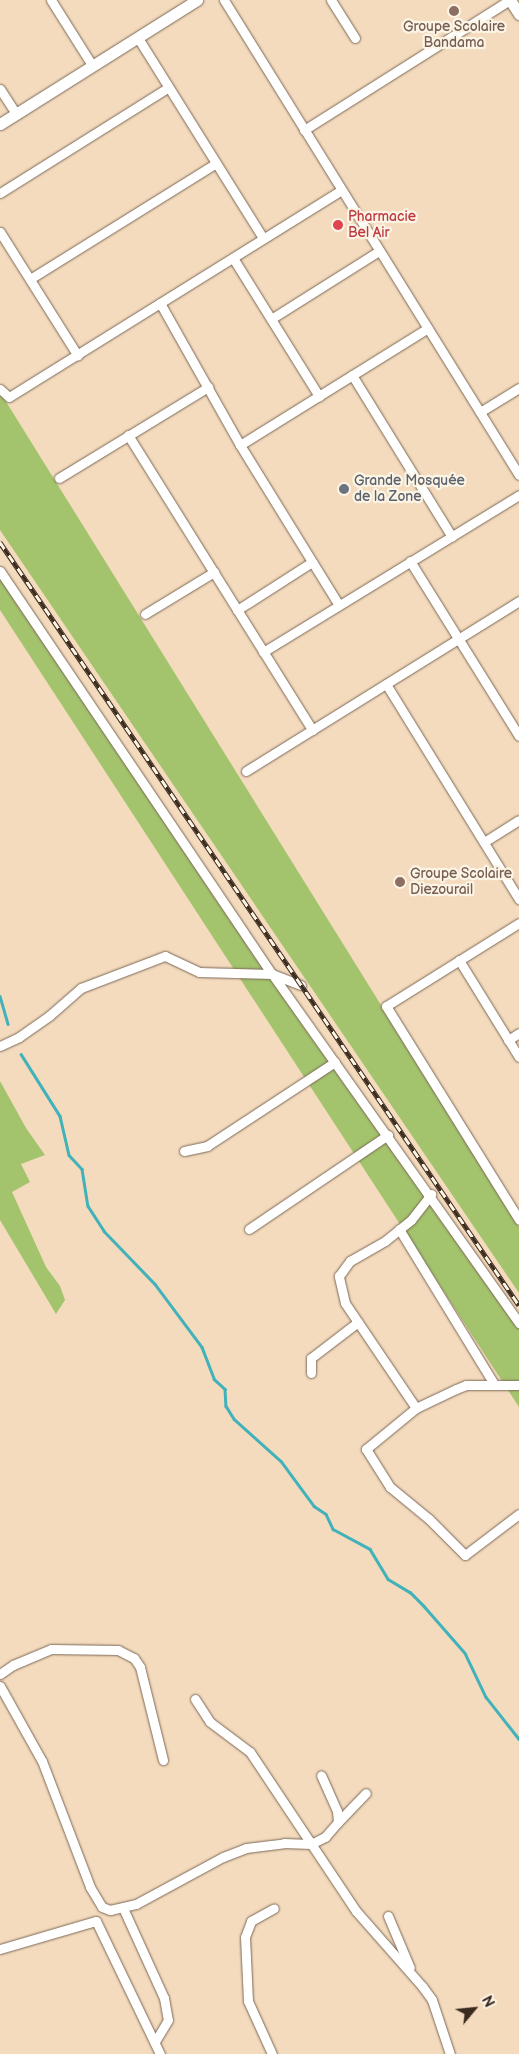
<!DOCTYPE html>
<html>
<head>
<meta charset="utf-8">
<style>
  body { margin:0 }
  #map { position:relative; width:519px; height:2054px; overflow:hidden; background:#f4dbbe; font-family:"Balsamiq Sans",sans-serif }
  div>[style] { position:absolute }
  .green>* { inset:0; background:#a3c46d }
  .stream>* { height:2.5px; margin:-1.25px; padding:0 1.25px; transform-origin:1.25px; border-radius:1.25px; background:#41b2ba }
  .roads { filter:drop-shadow(0 0 1px #7c6856) drop-shadow(0 0 1px #7c6856) }
  .street>* { height:9px; margin:-4.5px; padding:0 4.5px; transform-origin:4.5px; border-radius:4.5px; background:#fff }
  .secondary>* { height:11px; margin:-5.5px; padding:0 5.5px; transform-origin:5.5px; border-radius:5.5px; background:#fff }
  .rail>* { height:4.5px; margin-top:-2.25px; transform-origin:0; background:repeating-linear-gradient(90deg,#fcf5e5 0 8px,#3b2a1e 0 16px); box-sizing:border-box; border-block:1px solid #3b2a1e }
  .dots>* { width:14px; height:14px; translate:-50% -50%; box-sizing:border-box; border:2px solid #fcf5e5; border-radius:50% }
  span { translate:-50% -50%; white-space:nowrap; text-align:center; line-height:1.15; -webkit-text-stroke:4.5px #fcf5e5; paint-order:stroke }
  .education-label { font-size:14px; color:#785e54 }
  .left { translate:0 -50%; text-align:left }
  .health-label { font-size:14px; color:#be3a42 }
  .worship-label { font-size:14px; color:#5b616d }
  .north { position:absolute; left:449px; top:1984px; width:50px; height:50px; -webkit-text-stroke:4px #fcf5e5; paint-order:stroke; rotate:62deg; font-size:14px; font-weight:700; line-height:20px; text-align:center; color:#3b2a1e }
  .north::after { content:''; display:block; margin:auto; width:18px; height:22px; background:#3b2a1e; clip-path:polygon(50% 0,100% 100%,50% 72%,0 100%) }
</style>
</head>
<body>
<div id="map">
  <div class="green">
    <i style="clip-path:polygon(0 392px,519px 1227px,519px 1293px,0 530px)"></i>
    <i style="clip-path:polygon(0 566px,519px 1328px,519px 1407px,0 610px)"></i>
    <i style="clip-path:polygon(0 1081px,26px 1128px,45px 1155px,21px 1164px,30px 1182px,12px 1192px,46px 1267px,60px 1286px,65px 1300px,56px 1314px,0 1220px)"></i>
  </div>
  <div class="stream">
    <i style="left:0;top:996px;width:29px;rotate:74deg"></i>
    <i style="left:21px;top:1054px;width:73px;rotate:57.8deg"></i>
    <i style="left:60px;top:1116px;width:40px;rotate:77deg"></i>
    <i style="left:69px;top:1155px;width:19px;rotate:47deg"></i>
    <i style="left:82px;top:1169px;width:37px;rotate:81deg"></i>
    <i style="left:88px;top:1206px;width:30px;rotate:57deg"></i>
    <i style="left:104px;top:1231px;width:74px;rotate:46.1deg"></i>
    <i style="left:155px;top:1284px;width:79px;rotate:53.3deg"></i>
    <i style="left:202px;top:1347px;width:34px;rotate:69deg"></i>
    <i style="left:214px;top:1379px;width:15px;rotate:42deg"></i>
    <i style="left:225px;top:1389px;width:17px;rotate:87deg"></i>
    <i style="left:226px;top:1406px;width:15px;rotate:58deg"></i>
    <i style="left:234px;top:1419px;width:63px;rotate:41.8deg"></i>
    <i style="left:281px;top:1461px;width:56px;rotate:53.7deg"></i>
    <i style="left:314px;top:1506px;width:14px;rotate:34deg"></i>
    <i style="left:326px;top:1514px;width:17px;rotate:65deg"></i>
    <i style="left:333px;top:1529px;width:42px;rotate:28.4deg"></i>
    <i style="left:370px;top:1549px;width:35px;rotate:59deg"></i>
    <i style="left:388px;top:1579px;width:26px;rotate:31deg"></i>
    <i style="left:410px;top:1592px;width:20px;rotate:45deg"></i>
    <i style="left:424px;top:1606px;width:62px;rotate:48.9deg"></i>
    <i style="left:465px;top:1653px;width:49px;rotate:64.5deg"></i>
    <i style="left:486px;top:1697px;width:53px;rotate:51.8deg"></i>
  </div>
  <div class="roads">
    <div class="street">
      <i style="left:51px;top:0;width:77px;rotate:57.8deg"></i>
      <i style="left:224px;top:0;width:559px;rotate:58.16deg"></i>
      <i style="left:331px;top:0;width:45px;rotate:57.7deg"></i>
      <i style="left:138px;top:38px;width:236px;rotate:58deg"></i>
      <i style="left:0;top:89px;width:30px;rotate:57deg"></i>
      <i style="left:304px;top:130px;width:244px;rotate:-32.3deg"></i>
      <i style="left:0;top:193px;width:199px;rotate:-32.1deg"></i>
      <i style="left:0;top:232px;width:146px;rotate:57.8deg"></i>
      <i style="left:233px;top:258px;width:163px;rotate:58.1deg"></i>
      <i style="left:30px;top:279px;width:219px;rotate:-31.9deg"></i>
      <i style="left:160px;top:303px;width:163px;rotate:60.6deg"></i>
      <i style="left:240px;top:445px;width:188px;rotate:58.3deg"></i>
      <i style="left:271px;top:319px;width:128px;rotate:-32.2deg"></i>
      <i style="left:352px;top:375px;width:190px;rotate:58.3deg"></i>
      <i style="left:0;top:389px;width:12px;rotate:42deg"></i>
      <i style="left:9px;top:397px;width:391px;rotate:-31.9deg"></i>
      <i style="left:480px;top:412px;width:46px;rotate:-31.6deg"></i>
      <i style="left:128px;top:435px;width:348px;rotate:58deg"></i>
      <i style="left:240px;top:445px;width:221px;rotate:-31.9deg"></i>
      <i style="left:59px;top:478px;width:175px;rotate:-31.4deg"></i>
      <i style="left:410px;top:561px;width:206px;rotate:58.1deg"></i>
      <i style="left:0;top:571px;width:486px;rotate:56deg"></i>
      <i style="left:272px;top:974px;width:428px;rotate:54.7deg"></i>
      <i style="left:237px;top:610px;width:89px;rotate:-32.6deg"></i>
      <i style="left:145px;top:614px;width:81px;rotate:-31.3deg"></i>
      <i style="left:263px;top:652px;width:300px;rotate:-31.5deg"></i>
      <i style="left:386px;top:684px;width:253px;rotate:58.3deg"></i>
      <i style="left:246px;top:771px;width:322px;rotate:-31.9deg"></i>
      <i style="left:484px;top:842px;width:41px;rotate:-32.2deg"></i>
      <i style="left:519px;top:923px;width:157px;rotate:148deg"></i>
      <i style="left:386px;top:1006px;width:252px;rotate:58.1deg"></i>
      <i style="left:459px;top:960px;width:114px;rotate:58.3deg"></i>
      <i style="left:508px;top:1040px;width:13px;rotate:-32deg"></i>
      <i style="left:0;top:1046px;width:21px;rotate:-25deg"></i>
      <i style="left:19px;top:1037px;width:37px;rotate:-35deg"></i>
      <i style="left:49px;top:1016px;width:43px;rotate:-41.2deg"></i>
      <i style="left:81px;top:988px;width:90px;rotate:-20.9deg"></i>
      <i style="left:165px;top:956px;width:38px;rotate:25deg"></i>
      <i style="left:199px;top:972px;width:73px;rotate:1.6deg"></i>
      <i style="left:272px;top:974px;width:31px;rotate:21deg"></i>
      <i style="left:184px;top:1151px;width:24px;rotate:-12deg"></i>
      <i style="left:207px;top:1146px;width:153px;rotate:-33.3deg"></i>
      <i style="left:249px;top:1229px;width:168px;rotate:-34.1deg"></i>
      <i style="left:399px;top:1229px;width:182px;rotate:58.5deg"></i>
      <i style="left:311px;top:1373px;width:15px;rotate:-90deg"></i>
      <i style="left:311px;top:1358px;width:59px;rotate:-37.5deg"></i>
      <i style="left:519px;top:1385px;width:53px;rotate:180deg"></i>
      <i style="left:466px;top:1385px;width:11px;rotate:158deg"></i>
      <i style="left:456px;top:1389px;width:44px;rotate:154.6deg"></i>
      <i style="left:416px;top:1408px;width:65px;rotate:140.6deg"></i>
      <i style="left:366px;top:1449px;width:45px;rotate:57.7deg"></i>
      <i style="left:390px;top:1487px;width:50px;rotate:39.4deg"></i>
      <i style="left:429px;top:1519px;width:51px;rotate:45deg"></i>
      <i style="left:465px;top:1555px;width:68px;rotate:-37.2deg"></i>
      <i style="left:416px;top:1408px;width:127px;rotate:-124.1deg"></i>
      <i style="left:345px;top:1303px;width:28px;rotate:-103deg"></i>
      <i style="left:339px;top:1276px;width:19px;rotate:-54deg"></i>
      <i style="left:350px;top:1261px;width:40px;rotate:-29.7deg"></i>
      <i style="left:385px;top:1241px;width:33px;rotate:-39deg"></i>
      <i style="left:411px;top:1220px;width:33px;rotate:-52deg"></i>
      <i style="left:0;top:1674px;width:16px;rotate:-35deg"></i>
      <i style="left:13px;top:1665px;width:41px;rotate:-22.8deg"></i>
      <i style="left:51px;top:1649px;width:67px;rotate:0.9deg"></i>
      <i style="left:118px;top:1650px;width:18px;rotate:27deg"></i>
      <i style="left:134px;top:1658px;width:11px;rotate:56deg"></i>
      <i style="left:140px;top:1667px;width:96px;rotate:76.1deg"></i>
      <i style="left:0;top:1686px;width:86px;rotate:60.8deg"></i>
      <i style="left:42px;top:1761px;width:135px;rotate:69.1deg"></i>
      <i style="left:90px;top:1887px;width:23px;rotate:59deg"></i>
      <i style="left:102px;top:1907px;width:9px;rotate:21deg"></i>
      <i style="left:110px;top:1910px;width:27px;rotate:-13deg"></i>
      <i style="left:136px;top:1904px;width:99px;rotate:-28.4deg"></i>
      <i style="left:223px;top:1857px;width:25px;rotate:-21deg"></i>
      <i style="left:246px;top:1848px;width:38px;rotate:-7deg"></i>
      <i style="left:284px;top:1843px;width:27px;rotate:2deg"></i>
      <i style="left:311px;top:1844px;width:16px;rotate:-27deg"></i>
      <i style="left:325px;top:1837px;width:20px;rotate:-49deg"></i>
      <i style="left:338px;top:1822px;width:11px;rotate:-95deg"></i>
      <i style="left:337px;top:1811px;width:39px;rotate:-114deg"></i>
      <i style="left:195px;top:1699px;width:27px;rotate:57deg"></i>
      <i style="left:210px;top:1722px;width:50px;rotate:36.9deg"></i>
      <i style="left:250px;top:1752px;width:191px;rotate:56.3deg"></i>
      <i style="left:356px;top:1911px;width:100px;rotate:48.7deg"></i>
      <i style="left:422px;top:1986px;width:17px;rotate:54deg"></i>
      <i style="left:432px;top:2000px;width:57px;rotate:71.6deg"></i>
      <i style="left:338px;top:1822px;width:40px;rotate:-46deg"></i>
      <i style="left:123px;top:1908px;width:99px;rotate:65.5deg"></i>
      <i style="left:164px;top:1998px;width:22px;rotate:80deg"></i>
      <i style="left:168px;top:2020px;width:26px;rotate:121deg"></i>
      <i style="left:388px;top:1916px;width:56px;rotate:67.1deg"></i>
      <i style="left:0;top:1949px;width:100px;rotate:-16.3deg"></i>
      <i style="left:96px;top:1921px;width:148px;rotate:64.3deg"></i>
      <i style="left:272px;top:2054px;width:58px;rotate:-114.4deg"></i>
      <i style="left:248px;top:2001px;width:64px;rotate:-92.7deg"></i>
      <i style="left:245px;top:1937px;width:17px;rotate:-69deg"></i>
      <i style="left:251px;top:1921px;width:26px;rotate:-29deg"></i>
    </div>
    <div class="secondary">
      <i style="left:510px;top:0;width:17px;rotate:57deg"></i>
      <i style="left:0;top:124px;width:233px;rotate:-32.2deg"></i>
    </div>
  </div>
  <div class="rail">
    <i style="left:0;top:542px;width:923px;rotate:55.78deg"></i>
  </div>
  <div class="dots">
    <i style="left:454px;top:11px;background:#8d6e63"></i>
    <i style="left:338px;top:225px;background:#e0444e"></i>
    <i style="left:344px;top:489px;background:#6b7280"></i>
    <i style="left:400px;top:882px;background:#8d6e63"></i>
  </div>
  <div class="education-label">
    <span style="left:454px;top:35px">Groupe Scolaire<br>Bandama</span>
    <span class="left" style="left:410px;top:882px">Groupe Scolaire<br>Diezourail</span>
  </div>
  <div class="health-label">
    <span class="left" style="left:348px;top:225px">Pharmacie<br>Bel Air</span>
  </div>
  <div class="worship-label">
    <span class="left" style="left:354px;top:489px">Grande Mosquée<br>de la Zone</span>
  </div>
  <div class="north">N</div>
</div>
</body>
</html>
